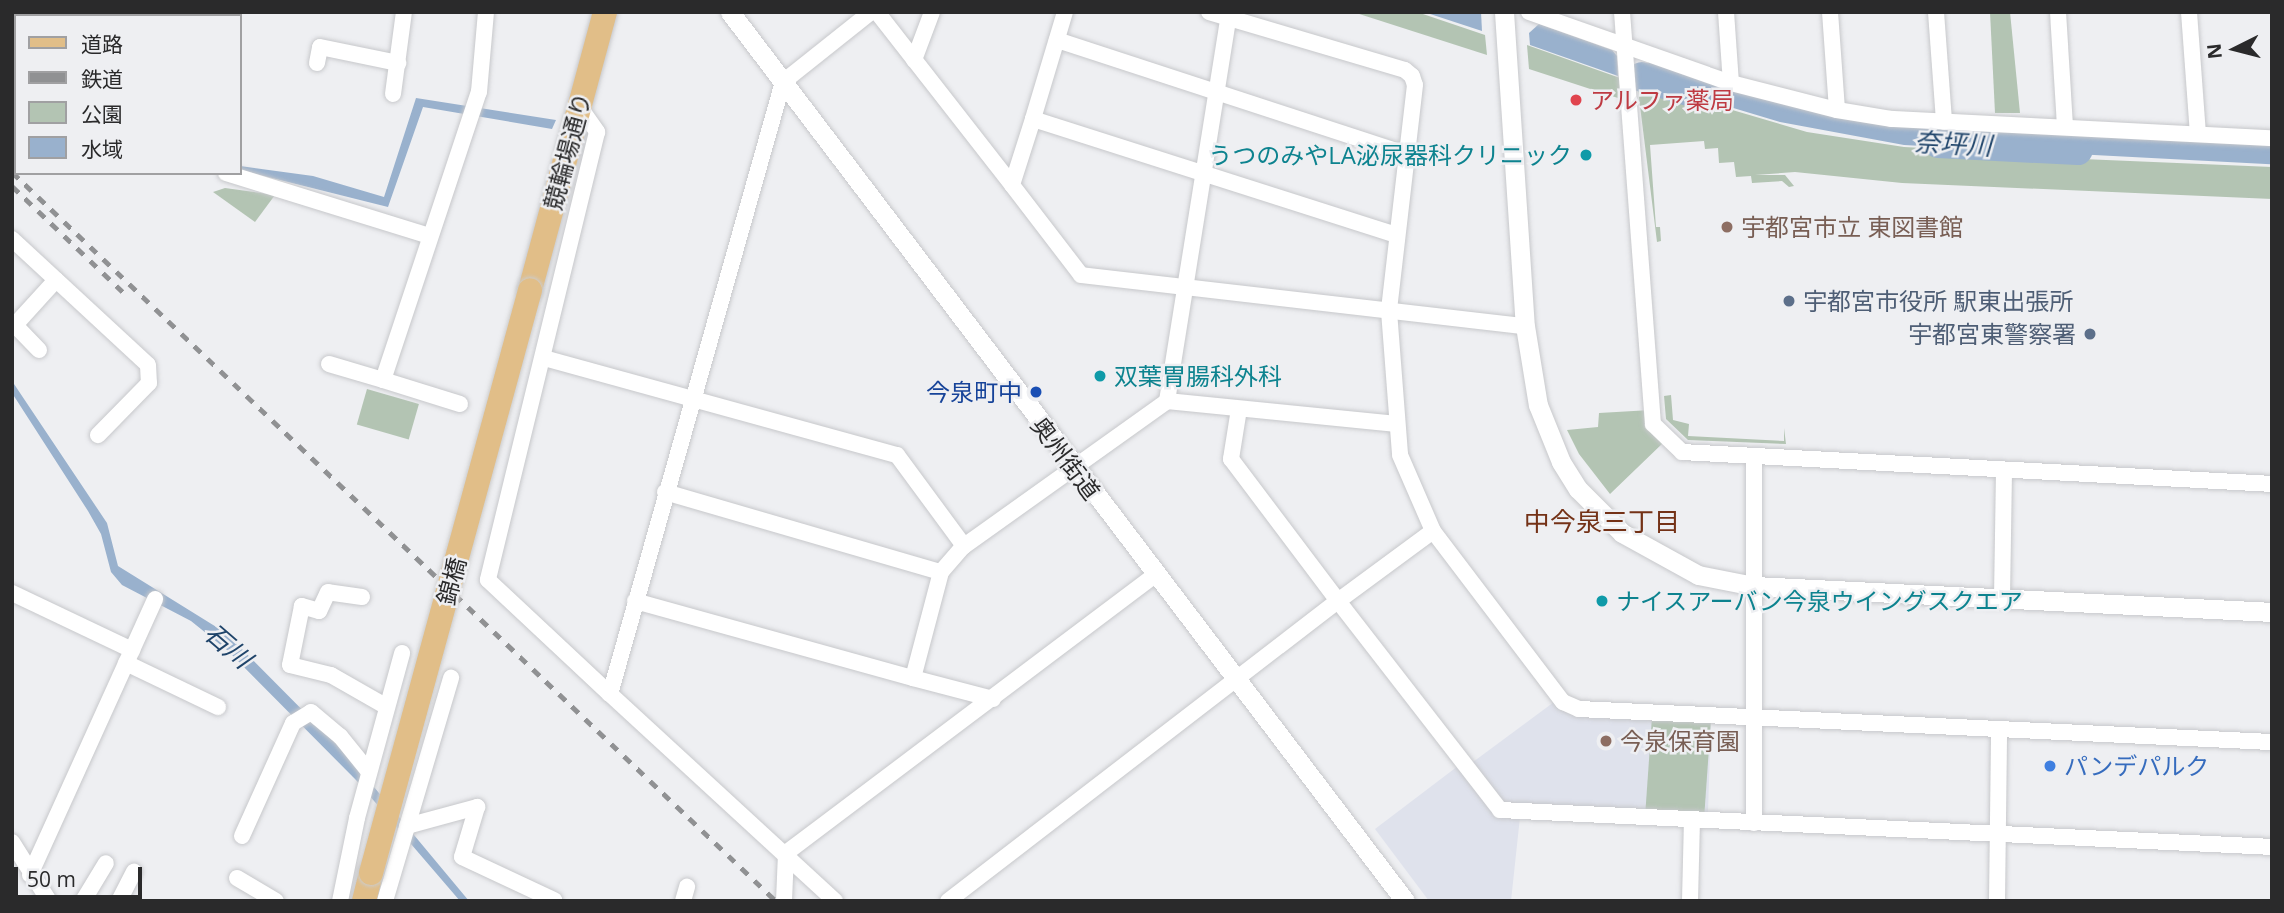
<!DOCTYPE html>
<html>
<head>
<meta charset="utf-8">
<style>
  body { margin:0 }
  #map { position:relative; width:2284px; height:913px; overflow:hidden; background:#eeeff2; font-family:"Open Sans","Noto Sans JP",sans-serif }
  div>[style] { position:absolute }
  .built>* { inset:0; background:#dfe2ec }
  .green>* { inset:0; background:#b3c4b3; transform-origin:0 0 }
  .water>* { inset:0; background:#99b1cd; transform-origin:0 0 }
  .river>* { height:30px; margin:-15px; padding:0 15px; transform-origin:15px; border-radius:15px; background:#99b1cd }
  .roads { filter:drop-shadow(0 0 2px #c7c8cb) drop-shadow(0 0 2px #c7c8cb) }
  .minor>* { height:16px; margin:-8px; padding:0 8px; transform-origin:8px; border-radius:8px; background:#fff }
  .tertiary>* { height:19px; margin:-9.5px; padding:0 9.5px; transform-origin:9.5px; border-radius:9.5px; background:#fff }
  .primary>* { height:24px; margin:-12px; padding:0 12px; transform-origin:12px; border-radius:12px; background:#e1be88 }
  .rail>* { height:5px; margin-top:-2.5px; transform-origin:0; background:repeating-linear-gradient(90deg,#909193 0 9px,transparent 0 18px) }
  .bridges { filter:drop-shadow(0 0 2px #ccc) drop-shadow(0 0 2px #ccc) }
  .primary-bridge>* { height:24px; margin:-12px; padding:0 12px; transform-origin:12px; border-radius:12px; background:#e1be88 }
  .dots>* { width:19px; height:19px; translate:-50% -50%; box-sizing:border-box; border:4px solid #eeeff2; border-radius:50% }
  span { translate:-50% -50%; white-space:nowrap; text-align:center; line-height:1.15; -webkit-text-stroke:5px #eeeff2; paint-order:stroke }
  .health-label { font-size:24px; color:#be3a42 }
  .left { translate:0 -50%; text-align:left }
  .street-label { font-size:24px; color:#2a2a2b }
  .culture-label { font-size:24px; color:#0d838f }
  .right { translate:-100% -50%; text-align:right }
  .education-label { font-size:24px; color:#785e54 }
  .service-label { font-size:24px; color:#4e5e75 }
  .transit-label { font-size:24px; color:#164399 }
  .shop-label { font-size:24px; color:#366cbe }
  .water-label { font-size:26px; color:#1f446a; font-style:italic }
  .neighbourhood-label { font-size:26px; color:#743217 }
  .frame { position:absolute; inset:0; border:14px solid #2a2a2b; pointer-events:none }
  .legend { position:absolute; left:14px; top:14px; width:228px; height:161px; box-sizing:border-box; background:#eeeff2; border:2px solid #a0a0a2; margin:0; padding:9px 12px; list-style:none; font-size:21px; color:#2a2a2b }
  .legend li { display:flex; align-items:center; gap:14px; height:35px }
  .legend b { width:35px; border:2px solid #a0a0a2 }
  .north { position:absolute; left:2200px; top:14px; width:70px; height:70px; -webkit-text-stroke:5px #eeeff2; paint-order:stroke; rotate:264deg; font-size:19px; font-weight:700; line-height:28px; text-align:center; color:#2a2a2b }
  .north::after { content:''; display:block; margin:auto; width:24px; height:32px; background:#2a2a2b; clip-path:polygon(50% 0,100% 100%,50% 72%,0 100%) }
  .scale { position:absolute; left:14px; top:867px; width:128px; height:32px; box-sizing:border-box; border:4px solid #2a2a2b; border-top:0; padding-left:9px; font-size:21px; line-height:24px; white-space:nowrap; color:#2a2a2b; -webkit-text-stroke:5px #eeeff2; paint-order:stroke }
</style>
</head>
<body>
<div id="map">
  <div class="built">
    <i style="clip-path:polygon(1554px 702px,1711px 721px,1708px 812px,1502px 804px,1473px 762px)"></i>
    <i style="clip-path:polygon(1458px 766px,1520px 817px,1511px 901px,1429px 901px,1375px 829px)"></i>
  </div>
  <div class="green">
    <i style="clip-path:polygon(1353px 12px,1417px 12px,1485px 35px,1487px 55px)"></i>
    <i style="clip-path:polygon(1990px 12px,2010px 12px,2020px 113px,1995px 113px)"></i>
    <i style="clip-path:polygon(1527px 45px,1620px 78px,1621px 99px,1529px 69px)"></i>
    <i style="clip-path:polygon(1637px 82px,1807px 132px,1904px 147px,1979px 151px,1981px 127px,2037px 130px,2035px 157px,2272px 167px,2272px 199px,1902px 183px,1795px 172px,1755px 175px,1785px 175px,1794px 186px,1789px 187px,1782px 181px,1752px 183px,1751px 176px,1736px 177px,1734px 162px,1719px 163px,1718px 148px,1705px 149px,1704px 141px,1650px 145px,1656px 227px,1660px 227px,1661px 241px,1657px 242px)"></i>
    <i style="clip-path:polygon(225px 188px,275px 195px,255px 222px,213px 192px)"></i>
    <i style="left:367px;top:389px;width:54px;height:37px;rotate:16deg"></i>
    <i style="clip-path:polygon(1671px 395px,1673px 420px,1689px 424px,1688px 436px,1784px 441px,1784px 428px,1786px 444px,1688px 440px,1666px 419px,1664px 396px)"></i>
    <i style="clip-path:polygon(1651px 410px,1664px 442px,1610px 494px,1579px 454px,1567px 430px,1598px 427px,1599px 413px)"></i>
    <i style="left:1652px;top:717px;width:59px;height:93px;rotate:4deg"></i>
  </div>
  <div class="water">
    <i style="clip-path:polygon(1424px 12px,1481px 12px,1482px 31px)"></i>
    <i style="clip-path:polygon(1539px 24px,1612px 50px,1617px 56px,1618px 76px,1530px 45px,1529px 33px)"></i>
    <i style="clip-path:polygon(1648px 60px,1774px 101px,1979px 130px,1979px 149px,1904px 145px,1780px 122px,1650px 83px)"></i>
    <i style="clip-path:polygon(416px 98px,556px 120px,552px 129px,423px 107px,388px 207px,240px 170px,240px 166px,313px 176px,384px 197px)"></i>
    <i style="left:2038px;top:130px;width:234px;height:22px;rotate:3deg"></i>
    <i style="clip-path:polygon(12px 381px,107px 523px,118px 566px,226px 633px,349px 757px,469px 901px,460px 901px,356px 780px,227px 650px,191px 621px,122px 585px,111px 572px,101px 534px,88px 511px,12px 393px)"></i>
  </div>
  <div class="river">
    <i style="left:1642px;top:77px;width:48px;rotate:16.9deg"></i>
    <i style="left:1938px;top:143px;width:140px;rotate:2.9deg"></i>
  </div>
  <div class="roads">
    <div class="minor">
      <i style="left:17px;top:12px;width:6px;rotate:45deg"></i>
      <i style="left:877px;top:12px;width:219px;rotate:52deg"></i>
      <i style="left:1065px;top:12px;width:112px;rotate:106.7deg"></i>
      <i style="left:1033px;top:119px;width:381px;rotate:17.7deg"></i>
      <i style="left:1209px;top:12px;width:204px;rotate:16.5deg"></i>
      <i style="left:1405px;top:70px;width:9px;rotate:41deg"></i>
      <i style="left:1412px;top:76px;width:9px;rotate:72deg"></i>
      <i style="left:1415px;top:85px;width:227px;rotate:96.6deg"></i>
      <i style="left:1389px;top:311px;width:144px;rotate:85.6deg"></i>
      <i style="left:1400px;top:455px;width:83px;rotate:66.5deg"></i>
      <i style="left:1433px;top:531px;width:215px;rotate:52.8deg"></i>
      <i style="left:1563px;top:702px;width:17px;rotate:24deg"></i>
      <i style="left:1579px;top:709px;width:694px;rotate:2.73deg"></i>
      <i style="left:1529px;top:12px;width:214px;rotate:19.4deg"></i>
      <i style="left:1731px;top:83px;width:109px;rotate:14.3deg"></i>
      <i style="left:1837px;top:110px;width:56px;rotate:9.3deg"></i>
      <i style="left:1892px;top:119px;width:380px;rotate:2.9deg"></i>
      <i style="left:1622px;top:12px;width:413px;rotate:85.7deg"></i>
      <i style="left:1653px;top:424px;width:40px;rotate:44deg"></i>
      <i style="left:1682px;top:452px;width:591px;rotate:3.1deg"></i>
      <i style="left:1726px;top:12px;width:71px;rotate:86deg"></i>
      <i style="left:1830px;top:12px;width:98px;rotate:85.9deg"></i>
      <i style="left:1936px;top:12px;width:110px;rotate:85.8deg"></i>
      <i style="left:2058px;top:12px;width:113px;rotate:86.5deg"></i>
      <i style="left:2189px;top:12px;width:122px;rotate:85.8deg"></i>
      <i style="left:220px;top:16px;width:4px;rotate:-76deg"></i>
      <i style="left:1057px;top:40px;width:367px;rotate:18.1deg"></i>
      <i style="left:914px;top:60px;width:51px;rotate:-69.4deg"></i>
      <i style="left:317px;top:63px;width:16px;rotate:-79deg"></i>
      <i style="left:320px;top:47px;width:80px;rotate:11.6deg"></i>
      <i style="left:393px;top:94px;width:83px;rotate:-82.4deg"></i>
      <i style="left:579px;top:106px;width:32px;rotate:55deg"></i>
      <i style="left:597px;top:132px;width:461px;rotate:103.7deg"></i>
      <i style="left:488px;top:580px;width:167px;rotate:43.1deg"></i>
      <i style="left:1033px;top:119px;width:69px;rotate:107.7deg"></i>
      <i style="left:1012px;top:185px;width:113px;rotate:52.5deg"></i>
      <i style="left:1081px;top:275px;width:447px;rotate:6.6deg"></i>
      <i style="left:226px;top:173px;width:213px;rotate:17.2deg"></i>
      <i style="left:12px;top:239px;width:185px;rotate:42.8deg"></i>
      <i style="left:148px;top:365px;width:18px;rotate:87deg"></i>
      <i style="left:149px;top:383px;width:73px;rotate:134.4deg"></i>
      <i style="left:39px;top:350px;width:35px;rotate:-134deg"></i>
      <i style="left:15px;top:325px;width:61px;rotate:-47.7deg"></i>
      <i style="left:544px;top:358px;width:366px;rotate:15.4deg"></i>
      <i style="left:897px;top:455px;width:113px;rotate:53.6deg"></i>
      <i style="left:329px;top:364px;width:56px;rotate:16.5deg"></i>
      <i style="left:1167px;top:401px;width:231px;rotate:5.7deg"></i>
      <i style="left:460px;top:404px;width:81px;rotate:-162.7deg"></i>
      <i style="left:383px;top:380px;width:304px;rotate:-71.6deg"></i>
      <i style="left:479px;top:92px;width:80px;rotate:-85deg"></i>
      <i style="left:1239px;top:409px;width:51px;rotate:99.1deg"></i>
      <i style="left:1231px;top:459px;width:178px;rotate:53deg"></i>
      <i style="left:1338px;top:601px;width:118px;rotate:-36.4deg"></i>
      <i style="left:665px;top:492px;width:287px;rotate:16.2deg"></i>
      <i style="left:12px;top:593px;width:133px;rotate:25.4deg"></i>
      <i style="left:362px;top:597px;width:34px;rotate:-172deg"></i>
      <i style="left:328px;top:592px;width:21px;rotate:115deg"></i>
      <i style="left:319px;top:611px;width:18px;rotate:-164deg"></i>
      <i style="left:302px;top:606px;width:60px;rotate:101.5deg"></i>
      <i style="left:290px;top:665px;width:42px;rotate:13.7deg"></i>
      <i style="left:331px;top:675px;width:64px;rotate:29.7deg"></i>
      <i style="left:2002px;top:598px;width:128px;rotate:-89.1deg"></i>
      <i style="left:635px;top:601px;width:288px;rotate:15.5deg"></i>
      <i style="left:126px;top:663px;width:102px;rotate:25.6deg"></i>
      <i style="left:993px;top:699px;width:83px;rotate:-165.3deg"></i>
      <i style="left:913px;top:678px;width:110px;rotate:-75.2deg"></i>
      <i style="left:941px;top:572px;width:35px;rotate:-49deg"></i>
      <i style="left:964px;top:546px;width:249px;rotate:-35.5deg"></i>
      <i style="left:1167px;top:401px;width:387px;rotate:-80.9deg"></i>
      <i style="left:1754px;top:823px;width:366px;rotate:-90deg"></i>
      <i style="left:407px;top:826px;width:73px;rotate:-15.2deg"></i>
      <i style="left:477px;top:807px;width:52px;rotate:106.7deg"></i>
      <i style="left:462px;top:857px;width:102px;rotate:25.1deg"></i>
      <i style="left:242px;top:836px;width:124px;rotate:-65.7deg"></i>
      <i style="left:293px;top:723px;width:21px;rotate:-31deg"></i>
      <i style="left:311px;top:712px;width:38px;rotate:40deg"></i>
      <i style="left:340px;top:736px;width:46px;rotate:51.1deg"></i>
      <i style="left:12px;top:842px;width:70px;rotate:57.9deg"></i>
      <i style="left:30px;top:875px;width:303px;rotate:-65.6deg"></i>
      <i style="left:237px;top:878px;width:45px;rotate:30.5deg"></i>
      <i style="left:83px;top:901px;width:44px;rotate:-58.8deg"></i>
      <i style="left:119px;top:901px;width:33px;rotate:-63deg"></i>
      <i style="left:340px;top:901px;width:85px;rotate:-78.4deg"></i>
      <i style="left:357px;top:818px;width:171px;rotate:-74.7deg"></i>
      <i style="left:385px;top:901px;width:233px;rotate:-73.5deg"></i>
      <i style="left:683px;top:901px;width:15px;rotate:-74deg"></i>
      <i style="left:784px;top:901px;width:48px;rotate:-87.6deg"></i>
      <i style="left:786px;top:853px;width:461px;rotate:-37deg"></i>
      <i style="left:835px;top:901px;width:306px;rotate:-137.4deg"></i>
      <i style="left:610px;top:694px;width:636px;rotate:-74.22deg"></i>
      <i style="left:783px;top:82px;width:112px;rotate:-38.5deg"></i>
      <i style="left:948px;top:901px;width:492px;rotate:-37.6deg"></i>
      <i style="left:1338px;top:601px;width:264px;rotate:52.2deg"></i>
      <i style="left:1500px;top:810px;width:773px;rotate:2.74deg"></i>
      <i style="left:1690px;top:901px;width:80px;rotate:-88.6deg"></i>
      <i style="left:1997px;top:901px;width:172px;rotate:-89.3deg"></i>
    </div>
    <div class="tertiary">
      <i style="left:730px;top:12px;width:1116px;rotate:52.79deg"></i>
      <i style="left:1504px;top:12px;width:315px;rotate:86.2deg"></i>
      <i style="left:1525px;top:326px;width:80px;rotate:80.7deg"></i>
      <i style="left:1538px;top:405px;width:61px;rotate:68deg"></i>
      <i style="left:1561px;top:462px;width:32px;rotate:58deg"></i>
      <i style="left:1578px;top:489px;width:62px;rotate:45deg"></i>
      <i style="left:1622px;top:533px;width:87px;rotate:28.9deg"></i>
      <i style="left:1698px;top:575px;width:57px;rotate:11.1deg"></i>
      <i style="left:1754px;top:586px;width:519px;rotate:2.87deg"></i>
    </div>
    <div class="primary">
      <i style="left:530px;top:290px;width:288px;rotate:-74.9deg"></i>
      <i style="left:364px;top:901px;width:29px;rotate:-76deg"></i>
    </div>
  </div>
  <div class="rail">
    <i style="left:12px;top:172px;width:1056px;rotate:43.66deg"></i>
    <i style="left:12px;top:186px;width:156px;rotate:43.7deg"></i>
  </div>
  <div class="bridges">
    <div class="primary-bridge">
      <i style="left:371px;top:873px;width:604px;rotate:-74.74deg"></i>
    </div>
  </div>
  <div class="dots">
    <i style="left:1576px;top:100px;background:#e0444e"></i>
    <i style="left:1586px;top:155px;background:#0f9aa8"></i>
    <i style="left:1727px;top:227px;background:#8d6e63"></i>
    <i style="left:1789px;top:301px;background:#5c6f8a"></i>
    <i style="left:2090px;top:334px;background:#5c6f8a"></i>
    <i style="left:1100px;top:376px;background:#0f9aa8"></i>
    <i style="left:1036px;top:392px;background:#1a4fb4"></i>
    <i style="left:1602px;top:601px;background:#0f9aa8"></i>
    <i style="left:1606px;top:741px;background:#8d6e63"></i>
    <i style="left:2050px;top:766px;background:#3f7fe0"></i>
  </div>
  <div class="health-label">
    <span class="left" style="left:1590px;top:100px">アルファ薬局</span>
  </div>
  <div class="street-label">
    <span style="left:567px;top:151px;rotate:-75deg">競輪場通り</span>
    <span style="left:1066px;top:458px;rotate:53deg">奥州街道</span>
    <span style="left:451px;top:581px;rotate:-75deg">錦橋</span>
  </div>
  <div class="culture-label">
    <span class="right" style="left:1572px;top:155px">うつのみやLA泌尿器科クリニック</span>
    <span class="left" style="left:1114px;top:376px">双葉胃腸科外科</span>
    <span class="left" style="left:1616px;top:601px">ナイスアーバン今泉ウイングスクエア</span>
  </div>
  <div class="education-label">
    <span class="left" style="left:1741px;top:227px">宇都宮市立 東図書館</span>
    <span class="left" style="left:1620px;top:741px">今泉保育園</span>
  </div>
  <div class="service-label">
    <span class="left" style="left:1803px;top:301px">宇都宮市役所 駅東出張所</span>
    <span class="right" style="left:2076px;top:334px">宇都宮東警察署</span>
  </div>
  <div class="transit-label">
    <span class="right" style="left:1022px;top:392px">今泉町中</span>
  </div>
  <div class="shop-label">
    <span class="left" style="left:2064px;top:766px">パンデパルク</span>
  </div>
  <div class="water-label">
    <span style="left:1953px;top:144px;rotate:3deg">奈坪川</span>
    <span style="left:228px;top:646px;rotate:41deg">石川</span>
  </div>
  <div class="neighbourhood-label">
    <span style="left:1602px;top:522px">中今泉三丁目</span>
  </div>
  <div class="frame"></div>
  <ul class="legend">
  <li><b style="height:9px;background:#e1be88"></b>道路</li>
  <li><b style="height:9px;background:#909193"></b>鉄道</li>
  <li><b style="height:19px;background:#b3c4b3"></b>公園</li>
  <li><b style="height:19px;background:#99b1cd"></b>水域</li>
  </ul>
  <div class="north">N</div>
  <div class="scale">50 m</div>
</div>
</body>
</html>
